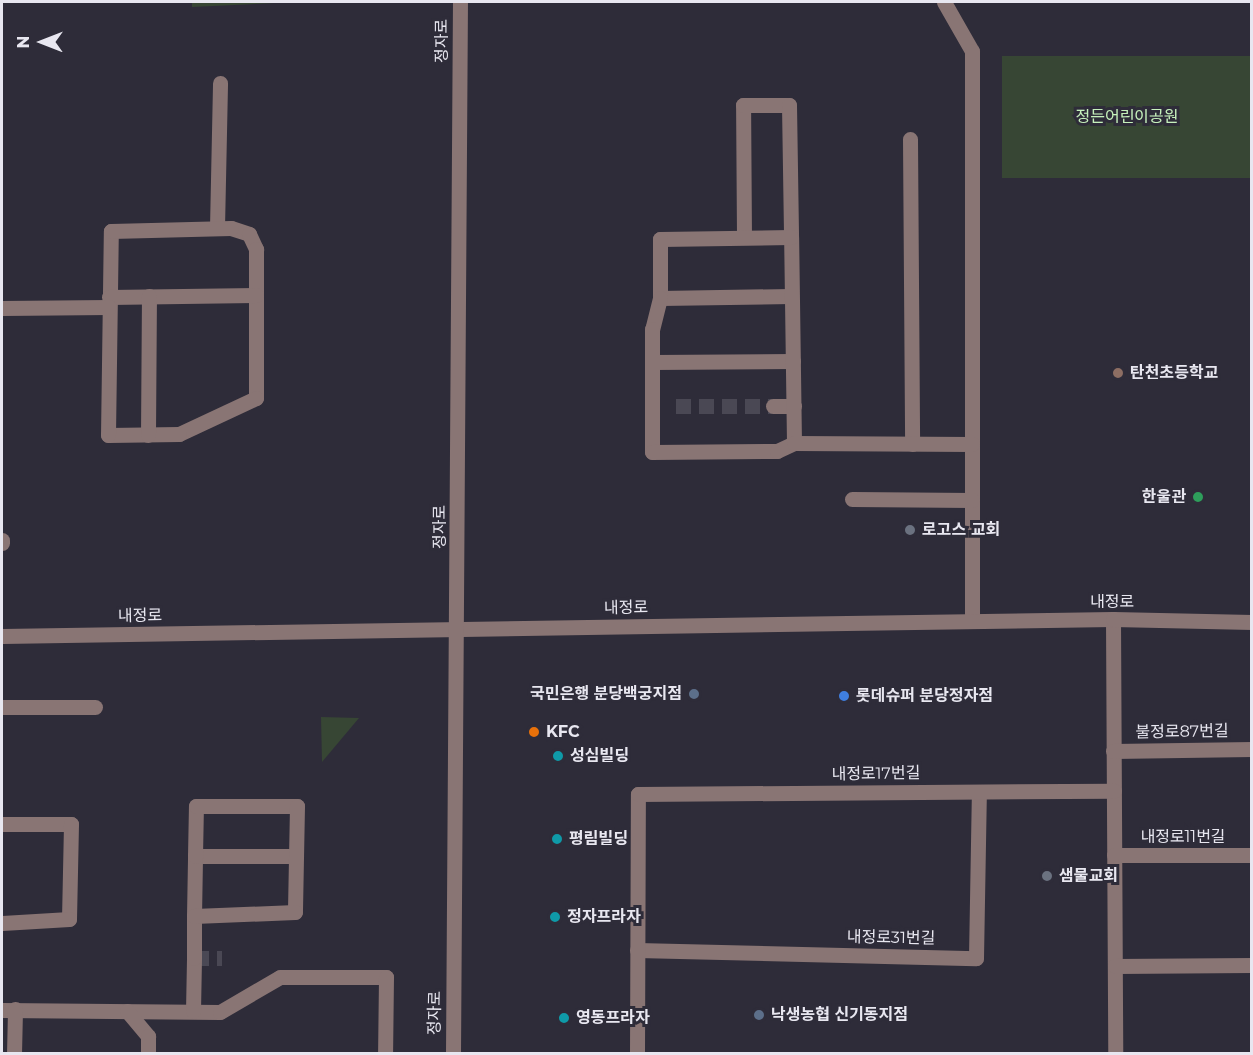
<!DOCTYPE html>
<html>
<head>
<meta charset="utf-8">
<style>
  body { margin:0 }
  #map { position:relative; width:1253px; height:1055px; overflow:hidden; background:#2e2c39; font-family:Montserrat,"Noto Sans KR",sans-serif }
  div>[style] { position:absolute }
  .green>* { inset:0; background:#374634; transform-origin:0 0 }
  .minor-tunnel>* { height:15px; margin-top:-7.5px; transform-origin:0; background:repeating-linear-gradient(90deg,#4a4854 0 15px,transparent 0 23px) }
  .minor>* { height:15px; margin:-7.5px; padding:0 7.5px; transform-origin:7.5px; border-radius:7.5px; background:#897574 }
  .dots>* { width:16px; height:16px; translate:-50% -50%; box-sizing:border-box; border:3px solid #2e2c39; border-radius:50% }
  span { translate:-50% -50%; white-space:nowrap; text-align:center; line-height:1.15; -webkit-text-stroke:6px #2e2c39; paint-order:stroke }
  .street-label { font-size:16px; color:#e8e7f0 }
  .park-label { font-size:16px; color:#c6f1bc }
  .poi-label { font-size:16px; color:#e8e7f0; font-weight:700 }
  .left { translate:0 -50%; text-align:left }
  .right { translate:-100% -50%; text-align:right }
  .frame { position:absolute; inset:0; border:3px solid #e8e7f0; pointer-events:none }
  .north { position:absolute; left:12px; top:12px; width:60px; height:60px; -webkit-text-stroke:4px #2e2c39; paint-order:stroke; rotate:270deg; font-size:16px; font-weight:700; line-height:24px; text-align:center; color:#e8e7f0 }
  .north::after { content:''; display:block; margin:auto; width:21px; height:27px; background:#e8e7f0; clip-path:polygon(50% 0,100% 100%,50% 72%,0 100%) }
</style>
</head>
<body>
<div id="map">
  <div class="green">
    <i style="clip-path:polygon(192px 2px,296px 2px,192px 7px)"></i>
    <i style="left:1002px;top:56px;width:249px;height:122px"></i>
    <i style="clip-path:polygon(321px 717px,359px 718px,322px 762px)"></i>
  </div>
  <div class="minor-tunnel">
    <i style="left:676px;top:406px;width:97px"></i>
    <i style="left:194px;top:958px;width:28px"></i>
  </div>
  <div class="minor">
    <i style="left:944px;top:2px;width:56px;rotate:60.3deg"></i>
    <i style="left:972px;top:51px;width:570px;rotate:90deg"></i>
    <i style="left:910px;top:139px;width:305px;rotate:89.6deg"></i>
    <i style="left:217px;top:228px;width:145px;rotate:-88.8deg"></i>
    <i style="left:231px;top:228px;width:19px;rotate:18deg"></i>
    <i style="left:249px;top:234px;width:17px;rotate:65deg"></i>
    <i style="left:256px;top:249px;width:149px;rotate:90deg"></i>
    <i style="left:256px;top:398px;width:85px;rotate:154.9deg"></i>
    <i style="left:179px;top:434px;width:71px;rotate:179.2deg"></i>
    <i style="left:108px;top:435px;width:204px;rotate:-89.2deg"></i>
    <i style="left:111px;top:231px;width:120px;rotate:-1.4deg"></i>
    <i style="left:744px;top:237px;width:132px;rotate:-90.4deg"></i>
    <i style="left:743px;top:105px;width:46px"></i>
    <i style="left:789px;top:105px;width:132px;rotate:89.1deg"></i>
    <i style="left:109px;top:297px;width:147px;rotate:-0.8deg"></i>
    <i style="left:660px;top:298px;width:131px;rotate:-0.9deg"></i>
    <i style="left:2px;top:308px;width:107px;rotate:-0.5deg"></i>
    <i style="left:653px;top:362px;width:140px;rotate:-0.4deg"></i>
    <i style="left:773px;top:406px;width:21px"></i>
    <i style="left:148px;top:435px;width:139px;rotate:-89.6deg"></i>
    <i style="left:794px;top:443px;width:206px;rotate:-90.8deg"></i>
    <i style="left:791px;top:237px;width:131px;rotate:179.1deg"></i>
    <i style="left:660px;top:239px;width:59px;rotate:90deg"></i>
    <i style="left:660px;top:298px;width:32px;rotate:104deg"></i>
    <i style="left:652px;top:329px;width:123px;rotate:90deg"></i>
    <i style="left:652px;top:452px;width:125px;rotate:-0.5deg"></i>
    <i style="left:777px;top:451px;width:19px;rotate:-25deg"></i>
    <i style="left:794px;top:443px;width:178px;rotate:0.3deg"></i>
    <i style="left:852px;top:499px;width:120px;rotate:0.5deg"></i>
    <i style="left:2px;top:540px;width:3px;rotate:90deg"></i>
    <i style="left:1113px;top:619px;width:435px;rotate:89.7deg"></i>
    <i style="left:2px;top:636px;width:1111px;rotate:-0.88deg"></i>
    <i style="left:1113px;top:619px;width:139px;rotate:1.2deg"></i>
    <i style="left:2px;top:707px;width:93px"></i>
    <i style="left:1113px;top:751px;width:139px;rotate:-0.8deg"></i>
    <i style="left:2px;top:824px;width:69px"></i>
    <i style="left:71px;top:824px;width:95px;rotate:91.2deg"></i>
    <i style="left:69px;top:919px;width:67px;rotate:176.6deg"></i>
    <i style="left:1114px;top:855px;width:138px"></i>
    <i style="left:195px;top:856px;width:101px"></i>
    <i style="left:637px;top:950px;width:339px;rotate:1.4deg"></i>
    <i style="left:976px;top:958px;width:166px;rotate:-89deg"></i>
    <i style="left:1115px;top:966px;width:137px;rotate:-0.4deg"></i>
    <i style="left:2px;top:1010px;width:218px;rotate:0.5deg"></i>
    <i style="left:220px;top:1012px;width:69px;rotate:-30.3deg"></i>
    <i style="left:280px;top:977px;width:106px"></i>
    <i style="left:386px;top:977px;width:77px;rotate:90.7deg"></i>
    <i style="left:127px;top:1011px;width:33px;rotate:50deg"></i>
    <i style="left:148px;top:1036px;width:18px;rotate:90deg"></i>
    <i style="left:193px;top:1011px;width:53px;rotate:-88.9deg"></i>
    <i style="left:194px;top:958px;width:42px;rotate:-90deg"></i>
    <i style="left:194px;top:916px;width:60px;rotate:-89deg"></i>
    <i style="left:195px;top:856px;width:50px;rotate:-88.9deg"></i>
    <i style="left:196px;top:806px;width:101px"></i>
    <i style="left:297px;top:806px;width:106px;rotate:91.1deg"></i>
    <i style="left:295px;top:912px;width:101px;rotate:177.7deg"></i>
    <i style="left:14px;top:1054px;width:45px;rotate:-88.7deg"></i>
    <i style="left:453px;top:1054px;width:1052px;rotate:-89.62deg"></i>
    <i style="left:637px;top:1054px;width:260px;rotate:-89.8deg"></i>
    <i style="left:638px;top:794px;width:476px;rotate:-0.4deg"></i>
  </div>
  <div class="dots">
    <i style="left:1118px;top:373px;background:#8d6e63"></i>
    <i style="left:1198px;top:497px;background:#2e9e5b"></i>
    <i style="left:910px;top:530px;background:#6b7280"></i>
    <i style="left:694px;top:694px;background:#5c6f8a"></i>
    <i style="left:844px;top:696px;background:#3f7fe0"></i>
    <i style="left:534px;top:732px;background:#e8710a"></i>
    <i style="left:558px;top:756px;background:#0f9aa8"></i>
    <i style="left:557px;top:839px;background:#0f9aa8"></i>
    <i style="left:1047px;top:876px;background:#6b7280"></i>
    <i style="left:555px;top:917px;background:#0f9aa8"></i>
    <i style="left:759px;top:1015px;background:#5c6f8a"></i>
    <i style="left:564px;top:1018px;background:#0f9aa8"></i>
  </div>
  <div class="street-label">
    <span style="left:442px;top:41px;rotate:-90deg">정자로</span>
    <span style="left:440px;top:527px;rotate:-90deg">정자로</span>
    <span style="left:1112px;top:602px">내정로</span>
    <span style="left:626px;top:608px;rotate:-1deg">내정로</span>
    <span style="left:140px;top:616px;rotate:-1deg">내정로</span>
    <span style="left:1182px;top:732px;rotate:-1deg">불정로87번길</span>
    <span style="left:876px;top:774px;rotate:-1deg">내정로17번길</span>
    <span style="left:1183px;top:837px">내정로11번길</span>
    <span style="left:891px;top:938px;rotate:1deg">내정로31번길</span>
    <span style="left:435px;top:1013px;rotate:-89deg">정자로</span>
  </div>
  <div class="park-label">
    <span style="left:1127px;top:117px">정든어린이공원</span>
  </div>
  <div class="poi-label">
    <span class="left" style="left:1130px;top:373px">탄천초등학교</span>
    <span class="right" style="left:1186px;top:497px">한울관</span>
    <span class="left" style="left:922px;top:530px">로고스 교회</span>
    <span class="right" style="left:682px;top:694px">국민은행 분당백궁지점</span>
    <span class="left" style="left:856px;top:696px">롯데슈퍼 분당정자점</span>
    <span class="left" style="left:546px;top:732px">KFC</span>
    <span class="left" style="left:570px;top:756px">성심빌딩</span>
    <span class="left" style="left:569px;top:839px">평림빌딩</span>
    <span class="left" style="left:1059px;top:876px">샘물교회</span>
    <span class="left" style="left:567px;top:917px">정자프라자</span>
    <span class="left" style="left:771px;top:1015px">낙생농협 신기동지점</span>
    <span class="left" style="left:576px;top:1018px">영동프라자</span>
  </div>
  <div class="frame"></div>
  <div class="north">N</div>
</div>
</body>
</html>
